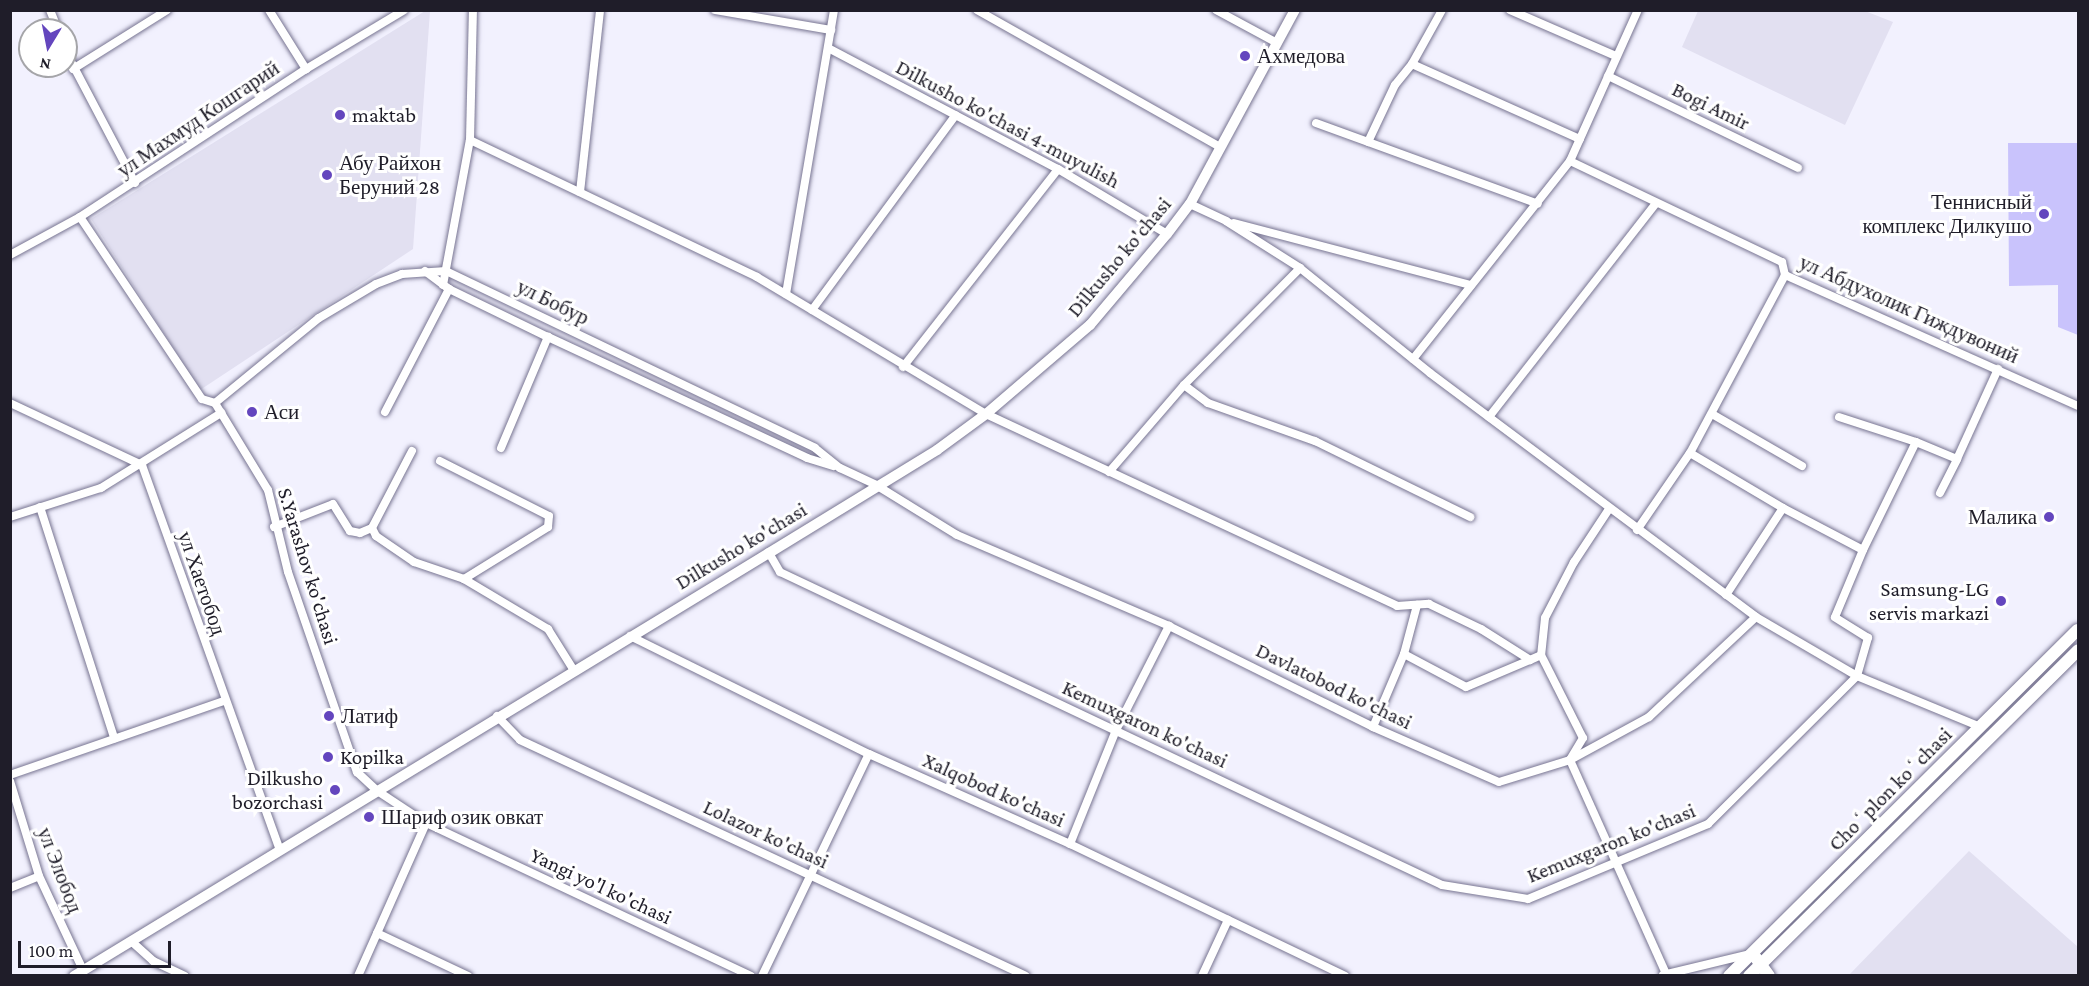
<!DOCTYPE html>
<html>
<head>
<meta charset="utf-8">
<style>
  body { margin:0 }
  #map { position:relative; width:2089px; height:986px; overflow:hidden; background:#f2f1fe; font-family:"Crimson Pro",serif }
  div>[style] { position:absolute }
  .built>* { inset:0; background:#e2e0f1 }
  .green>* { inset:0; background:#c9c3fc }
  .roads { filter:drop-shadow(0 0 2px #777491) drop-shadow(0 0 2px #777491) }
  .minor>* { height:8px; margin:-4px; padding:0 4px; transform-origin:4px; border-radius:4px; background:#fff }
  .tertiary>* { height:10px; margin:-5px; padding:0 5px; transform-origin:5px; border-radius:5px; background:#fff }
  .secondary>* { height:12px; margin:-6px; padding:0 6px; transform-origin:6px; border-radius:6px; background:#fff }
  .dots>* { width:16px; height:16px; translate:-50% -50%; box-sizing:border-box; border:3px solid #fff; border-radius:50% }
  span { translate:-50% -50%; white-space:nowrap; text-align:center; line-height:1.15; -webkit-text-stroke:6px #fff; paint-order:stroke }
  .poi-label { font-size:21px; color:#1f1d29 }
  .left { translate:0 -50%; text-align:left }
  .right { translate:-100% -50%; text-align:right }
  .street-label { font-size:21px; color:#1f1d29 }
  .frame { position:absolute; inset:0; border:12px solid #1f1d29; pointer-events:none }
  .north { position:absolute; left:18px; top:18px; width:60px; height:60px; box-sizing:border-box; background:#fff; border:2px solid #a5a5a9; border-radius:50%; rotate:190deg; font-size:16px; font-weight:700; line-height:24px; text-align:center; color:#1f1d29 }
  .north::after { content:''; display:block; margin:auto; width:21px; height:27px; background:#6446be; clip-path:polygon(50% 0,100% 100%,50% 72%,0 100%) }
  .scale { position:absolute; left:18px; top:941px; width:153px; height:27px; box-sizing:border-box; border:3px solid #1f1d29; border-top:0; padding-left:8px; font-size:18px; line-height:21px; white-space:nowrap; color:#1f1d29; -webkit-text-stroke:4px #fff; paint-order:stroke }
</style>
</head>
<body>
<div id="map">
  <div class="built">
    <i style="clip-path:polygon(425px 11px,430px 11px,413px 249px,200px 390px,91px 219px)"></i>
    <i style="clip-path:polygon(1698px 11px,1865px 11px,1893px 22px,1845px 125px,1682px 47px)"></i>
    <i style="clip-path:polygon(1969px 851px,2078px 947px,2078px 975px,1849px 975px)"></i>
  </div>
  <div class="green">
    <i style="clip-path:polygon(2008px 143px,2078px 143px,2078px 335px,2058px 327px,2058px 285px,2009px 286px)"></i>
  </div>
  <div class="roads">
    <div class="minor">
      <i style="left:50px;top:10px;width:22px;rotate:68deg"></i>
      <i style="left:269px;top:10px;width:70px;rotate:57.9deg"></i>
      <i style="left:715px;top:10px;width:118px;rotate:9.8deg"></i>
      <i style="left:977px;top:10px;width:279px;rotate:29.4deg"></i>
      <i style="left:1216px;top:10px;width:69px;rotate:28.4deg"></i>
      <i style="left:1510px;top:10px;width:116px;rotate:23.5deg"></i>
      <i style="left:830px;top:49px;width:258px;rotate:27.8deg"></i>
      <i style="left:1058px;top:169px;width:127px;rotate:30.8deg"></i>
      <i style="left:66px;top:52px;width:148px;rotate:62.2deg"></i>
      <i style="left:1412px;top:64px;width:184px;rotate:24.1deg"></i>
      <i style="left:73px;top:69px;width:111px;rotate:-32.1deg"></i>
      <i style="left:1608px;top:76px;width:211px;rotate:25.8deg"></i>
      <i style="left:1316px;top:123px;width:236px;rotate:20deg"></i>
      <i style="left:470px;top:140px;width:318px;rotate:25.5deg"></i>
      <i style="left:757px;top:277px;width:267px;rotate:30.9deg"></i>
      <i style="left:986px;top:414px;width:454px;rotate:25deg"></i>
      <i style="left:1397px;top:606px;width:32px;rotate:-4deg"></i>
      <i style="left:1429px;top:604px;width:58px;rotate:25.7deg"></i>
      <i style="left:1481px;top:629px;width:58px;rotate:32.3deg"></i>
      <i style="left:1530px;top:660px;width:12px;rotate:-24deg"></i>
      <i style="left:1368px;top:142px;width:63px;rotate:-64.7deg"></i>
      <i style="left:1395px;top:85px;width:27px;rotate:-51deg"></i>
      <i style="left:1412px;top:64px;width:62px;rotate:-60.9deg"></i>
      <i style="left:1570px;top:161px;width:166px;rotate:-65.8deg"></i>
      <i style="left:580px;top:192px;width:183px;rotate:-83.7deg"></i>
      <i style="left:1190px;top:204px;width:40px;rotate:25deg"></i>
      <i style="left:1226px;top:221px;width:88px;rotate:32.4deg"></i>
      <i style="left:1300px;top:268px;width:167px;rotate:38.9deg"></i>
      <i style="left:1430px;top:373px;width:407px;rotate:36.8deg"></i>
      <i style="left:1756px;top:617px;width:117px;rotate:30.3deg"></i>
      <i style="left:1857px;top:676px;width:134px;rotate:22.4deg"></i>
      <i style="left:80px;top:217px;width:219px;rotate:56.2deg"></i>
      <i style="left:202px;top:399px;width:14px;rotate:17deg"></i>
      <i style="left:215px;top:403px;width:102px;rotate:58.7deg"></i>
      <i style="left:268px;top:490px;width:84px;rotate:76.3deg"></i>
      <i style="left:288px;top:572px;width:212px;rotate:71deg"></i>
      <i style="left:357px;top:772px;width:26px;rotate:43deg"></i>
      <i style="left:376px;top:790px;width:60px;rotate:33.4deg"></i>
      <i style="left:426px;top:823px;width:359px;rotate:25.2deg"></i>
      <i style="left:1234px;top:223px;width:245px;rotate:14.7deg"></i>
      <i style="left:10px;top:255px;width:80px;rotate:-28.5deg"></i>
      <i style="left:80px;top:217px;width:270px;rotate:-33.2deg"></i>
      <i style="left:306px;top:69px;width:114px;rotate:-31deg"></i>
      <i style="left:425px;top:271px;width:30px;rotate:37deg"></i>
      <i style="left:449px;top:289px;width:110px;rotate:25.9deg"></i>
      <i style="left:548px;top:337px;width:286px;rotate:25deg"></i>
      <i style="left:807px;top:458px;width:28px;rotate:17deg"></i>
      <i style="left:443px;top:285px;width:147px;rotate:-79.5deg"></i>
      <i style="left:470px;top:140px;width:130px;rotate:-88.7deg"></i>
      <i style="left:786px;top:294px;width:288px;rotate:-80.4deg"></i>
      <i style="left:812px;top:310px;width:242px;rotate:-53.6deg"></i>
      <i style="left:1413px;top:359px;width:253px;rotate:-51.6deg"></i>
      <i style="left:1570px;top:161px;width:235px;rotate:25.5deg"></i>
      <i style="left:1782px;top:262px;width:13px;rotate:77deg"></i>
      <i style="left:1785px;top:275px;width:321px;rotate:24.1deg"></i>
      <i style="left:903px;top:367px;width:251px;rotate:-51.9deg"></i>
      <i style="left:1184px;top:385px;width:30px;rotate:37deg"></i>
      <i style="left:1208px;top:403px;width:114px;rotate:19.6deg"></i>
      <i style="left:1315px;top:441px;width:173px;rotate:26.1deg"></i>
      <i style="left:10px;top:403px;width:146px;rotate:25.2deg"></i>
      <i style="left:142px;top:465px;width:407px;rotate:70.3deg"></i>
      <i style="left:215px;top:403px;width:134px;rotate:-39.3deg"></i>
      <i style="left:319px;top:318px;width:66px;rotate:-30.8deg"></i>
      <i style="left:376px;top:284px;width:28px;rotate:-21deg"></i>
      <i style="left:402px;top:274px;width:44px;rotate:-3.9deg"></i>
      <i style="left:446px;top:271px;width:409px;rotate:25.6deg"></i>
      <i style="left:815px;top:448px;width:32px;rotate:39deg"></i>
      <i style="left:840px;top:468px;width:40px;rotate:25deg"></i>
      <i style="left:876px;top:485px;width:95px;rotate:31.7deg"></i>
      <i style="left:957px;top:535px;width:231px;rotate:23.2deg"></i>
      <i style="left:1169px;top:626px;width:228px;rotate:26.3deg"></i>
      <i style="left:1373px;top:727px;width:137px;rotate:23.6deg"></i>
      <i style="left:1499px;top:782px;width:74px;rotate:-17.2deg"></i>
      <i style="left:1570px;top:760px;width:90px;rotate:-28.6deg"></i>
      <i style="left:1649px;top:717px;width:146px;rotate:-43.1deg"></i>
      <i style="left:385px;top:412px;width:139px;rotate:-62.5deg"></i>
      <i style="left:1712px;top:414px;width:104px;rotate:30deg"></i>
      <i style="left:1489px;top:417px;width:271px;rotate:-52deg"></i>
      <i style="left:1839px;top:417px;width:81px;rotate:18deg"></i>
      <i style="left:501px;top:448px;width:121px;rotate:-67.1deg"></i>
      <i style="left:412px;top:451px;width:87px;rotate:117.5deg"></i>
      <i style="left:372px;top:528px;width:9px;rotate:63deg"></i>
      <i style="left:376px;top:536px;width:46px;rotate:34.4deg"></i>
      <i style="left:414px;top:562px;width:53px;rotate:18.8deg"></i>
      <i style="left:464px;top:579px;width:98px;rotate:30.8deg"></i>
      <i style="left:548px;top:629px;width:47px;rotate:58deg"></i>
      <i style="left:1690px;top:453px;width:108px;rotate:30.6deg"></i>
      <i style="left:1783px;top:508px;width:90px;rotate:27.7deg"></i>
      <i style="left:440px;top:461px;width:122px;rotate:26.8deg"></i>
      <i style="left:549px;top:516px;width:11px;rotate:95deg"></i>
      <i style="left:548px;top:527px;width:99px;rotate:148.2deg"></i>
      <i style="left:1109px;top:472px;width:115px;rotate:-49.2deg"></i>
      <i style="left:1184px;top:385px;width:165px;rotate:-45.2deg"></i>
      <i style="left:1940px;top:493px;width:38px;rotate:-63deg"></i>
      <i style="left:40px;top:507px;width:243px;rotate:72.2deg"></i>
      <i style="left:1609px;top:509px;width:64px;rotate:123.4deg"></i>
      <i style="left:1574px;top:562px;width:63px;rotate:117.4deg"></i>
      <i style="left:1545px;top:618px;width:37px;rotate:96deg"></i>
      <i style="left:1541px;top:655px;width:93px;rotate:63.2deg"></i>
      <i style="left:1583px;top:738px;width:26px;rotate:121deg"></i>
      <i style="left:1570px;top:760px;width:237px;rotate:65.8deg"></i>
      <i style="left:10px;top:517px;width:96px;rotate:-17.7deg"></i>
      <i style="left:101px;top:488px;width:142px;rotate:-32deg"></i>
      <i style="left:274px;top:527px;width:63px;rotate:-21.3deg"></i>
      <i style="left:333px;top:504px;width:32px;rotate:58deg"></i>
      <i style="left:350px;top:531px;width:10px;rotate:11deg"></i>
      <i style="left:360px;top:533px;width:13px;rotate:-23deg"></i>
      <i style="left:1637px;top:530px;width:93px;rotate:-55.5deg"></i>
      <i style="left:1690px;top:453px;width:202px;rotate:-61.9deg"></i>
      <i style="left:769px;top:553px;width:22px;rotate:60deg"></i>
      <i style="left:780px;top:572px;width:732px;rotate:25.31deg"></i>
      <i style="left:1442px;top:885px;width:87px;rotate:9.2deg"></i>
      <i style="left:1528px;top:899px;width:195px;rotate:-22.6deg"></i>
      <i style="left:1708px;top:824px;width:210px;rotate:-44.8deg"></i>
      <i style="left:1857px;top:676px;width:40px;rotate:-74deg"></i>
      <i style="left:1868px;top:638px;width:39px;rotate:-148deg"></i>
      <i style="left:1835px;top:617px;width:73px;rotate:-67.3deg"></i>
      <i style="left:1863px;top:550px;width:120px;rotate:-63.9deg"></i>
      <i style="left:1916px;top:442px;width:44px;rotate:22.5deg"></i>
      <i style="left:1957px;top:459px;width:99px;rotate:-65.5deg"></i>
      <i style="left:1726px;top:595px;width:104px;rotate:-56.8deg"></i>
      <i style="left:630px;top:636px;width:267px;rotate:26.3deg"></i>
      <i style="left:869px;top:754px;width:220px;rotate:24.1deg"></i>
      <i style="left:1070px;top:844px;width:305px;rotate:25.6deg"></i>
      <i style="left:1404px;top:654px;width:70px;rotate:28deg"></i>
      <i style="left:1466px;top:687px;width:69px;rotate:-22.9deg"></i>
      <i style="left:497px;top:716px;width:33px;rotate:46deg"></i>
      <i style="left:520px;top:740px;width:558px;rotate:25deg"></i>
      <i style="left:1373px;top:727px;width:79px;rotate:-67deg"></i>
      <i style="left:1404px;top:654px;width:51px;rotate:-75.1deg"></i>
      <i style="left:10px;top:775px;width:226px;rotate:-19.1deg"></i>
      <i style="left:10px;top:781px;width:99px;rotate:73deg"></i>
      <i style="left:39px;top:876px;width:104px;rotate:64.9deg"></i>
      <i style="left:1070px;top:844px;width:123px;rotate:-68deg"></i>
      <i style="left:1116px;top:730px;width:117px;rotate:-63deg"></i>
      <i style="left:10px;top:888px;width:31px;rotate:-22deg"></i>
      <i style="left:377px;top:933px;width:101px;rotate:25.3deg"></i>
      <i style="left:131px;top:941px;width:30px;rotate:42deg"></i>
      <i style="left:153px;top:961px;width:35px;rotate:25deg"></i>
      <i style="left:1663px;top:975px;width:89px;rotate:-13.6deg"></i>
      <i style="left:358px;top:976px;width:167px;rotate:-66deg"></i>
      <i style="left:762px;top:976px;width:246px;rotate:-64.3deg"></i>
      <i style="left:1202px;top:976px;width:62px;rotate:-65.1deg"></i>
    </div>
    <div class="tertiary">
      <i style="left:74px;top:976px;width:814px;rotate:-31.33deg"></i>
      <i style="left:769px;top:553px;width:197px;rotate:-31.5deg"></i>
      <i style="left:937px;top:450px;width:61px;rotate:-36.3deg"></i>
      <i style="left:986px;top:414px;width:137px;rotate:-40.6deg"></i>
      <i style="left:1090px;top:325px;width:119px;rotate:-49.8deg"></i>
      <i style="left:1167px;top:234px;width:38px;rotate:-53deg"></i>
      <i style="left:1190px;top:204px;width:221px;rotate:-61.6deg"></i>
    </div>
    <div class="secondary">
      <i style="left:1756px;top:958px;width:22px;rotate:54deg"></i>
      <i style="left:1729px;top:976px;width:491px;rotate:-44.8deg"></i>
      <i style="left:1749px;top:976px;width:463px;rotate:-44.7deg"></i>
    </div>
  </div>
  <div class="dots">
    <i style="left:1245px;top:56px;background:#6446be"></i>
    <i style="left:340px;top:115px;background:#6446be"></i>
    <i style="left:327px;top:175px;background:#6446be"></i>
    <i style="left:2044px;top:214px;background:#6446be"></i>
    <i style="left:252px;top:412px;background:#6446be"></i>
    <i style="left:2049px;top:517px;background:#6446be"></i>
    <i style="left:2001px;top:601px;background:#6446be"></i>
    <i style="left:329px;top:716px;background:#6446be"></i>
    <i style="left:328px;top:757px;background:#6446be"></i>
    <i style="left:335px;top:790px;background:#6446be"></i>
    <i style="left:369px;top:817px;background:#6446be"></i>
  </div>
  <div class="poi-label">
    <span class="left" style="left:1257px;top:56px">Ахмедова</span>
    <span class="left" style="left:352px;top:115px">maktab</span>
    <span class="left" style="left:339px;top:175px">Абу Райхон<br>Беруний 28</span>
    <span class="right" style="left:2032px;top:214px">Теннисный<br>комплекс Дилкушо</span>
    <span class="left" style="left:264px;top:412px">Аси</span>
    <span class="right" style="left:2037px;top:517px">Малика</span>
    <span class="right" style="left:1989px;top:601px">Samsung-LG<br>servis markazi</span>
    <span class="left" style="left:341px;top:716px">Латиф</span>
    <span class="left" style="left:340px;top:757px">Kopilka</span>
    <span class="right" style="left:323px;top:790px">Dilkusho<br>bozorchasi</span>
    <span class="left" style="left:381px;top:817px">Шариф озик овкат</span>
  </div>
  <div class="street-label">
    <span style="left:1711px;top:106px;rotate:26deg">Bogi Amir</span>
    <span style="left:198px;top:119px;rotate:-34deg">ул Махмуд Кошгарий</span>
    <span style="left:1008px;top:124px;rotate:28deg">Dilkusho ko'chasi 4-muyulish</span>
    <span style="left:1119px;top:257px;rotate:-50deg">Dilkusho ko'chasi</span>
    <span style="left:553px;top:302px;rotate:26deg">ул Бобур</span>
    <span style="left:1909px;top:309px;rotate:24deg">ул Абдухолик Гиждувоний</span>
    <span style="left:741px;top:546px;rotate:-31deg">Dilkusho ko'chasi</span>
    <span style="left:308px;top:566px;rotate:73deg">S.Yarashov ko'chasi</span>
    <span style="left:202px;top:583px;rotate:71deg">ул Хаетобод</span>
    <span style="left:1334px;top:686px;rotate:26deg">Davlatobod ko'chasi</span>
    <span style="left:1145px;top:724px;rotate:25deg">Kemuxgaron ko'chasi</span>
    <span style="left:1890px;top:789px;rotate:-45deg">Choʻplon koʻchasi</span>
    <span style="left:994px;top:790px;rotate:24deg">Xalqobod ko'chasi</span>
    <span style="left:766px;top:834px;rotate:25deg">Lolazor ko'chasi</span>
    <span style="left:1611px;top:843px;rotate:-22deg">Kemuxgaron ko'chasi</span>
    <span style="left:60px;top:870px;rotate:69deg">ул Элобод</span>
    <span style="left:601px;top:886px;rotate:25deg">Yangi yo'l ko'chasi</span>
  </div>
  <div class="frame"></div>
  <div class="north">N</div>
  <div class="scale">100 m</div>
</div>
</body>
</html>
